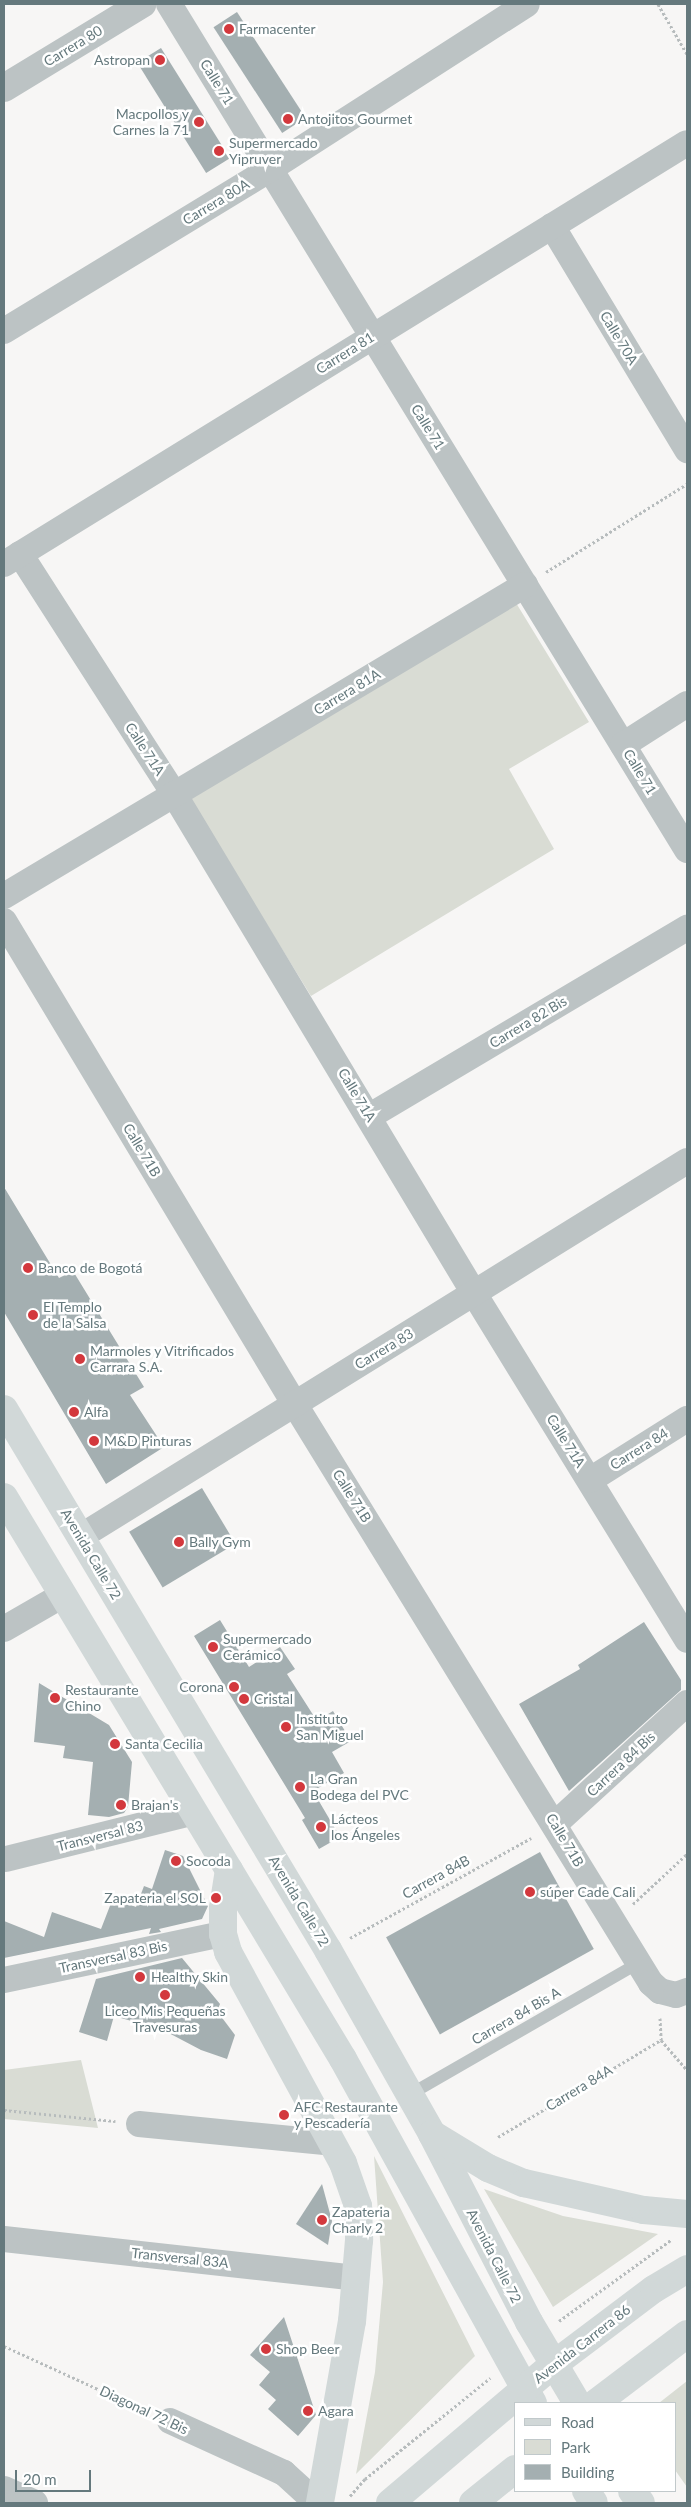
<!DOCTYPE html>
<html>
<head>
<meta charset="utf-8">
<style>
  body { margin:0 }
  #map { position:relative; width:691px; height:2507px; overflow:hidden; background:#f7f6f5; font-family:Lato,sans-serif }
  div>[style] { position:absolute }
  .green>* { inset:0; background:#d9dcd4 }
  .building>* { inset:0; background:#a4afb1; transform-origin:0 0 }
  .path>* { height:3px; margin-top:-1.5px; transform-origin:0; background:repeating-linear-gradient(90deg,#b7bcbd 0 2.5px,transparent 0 5px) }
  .service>* { height:12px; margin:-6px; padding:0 6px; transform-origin:6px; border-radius:6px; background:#bcc3c4 }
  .minor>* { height:26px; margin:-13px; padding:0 13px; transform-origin:13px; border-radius:13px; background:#bcc3c4 }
  .tertiary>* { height:28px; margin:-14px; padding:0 14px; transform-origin:14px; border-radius:14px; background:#bcc3c4 }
  .secondary>* { height:28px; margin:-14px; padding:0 14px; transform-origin:14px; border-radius:14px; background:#d1d8d8 }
  .primary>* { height:28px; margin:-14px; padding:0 14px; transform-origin:14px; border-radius:14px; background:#d1d8d8 }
  .dots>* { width:14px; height:14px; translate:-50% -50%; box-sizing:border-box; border:2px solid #fff; border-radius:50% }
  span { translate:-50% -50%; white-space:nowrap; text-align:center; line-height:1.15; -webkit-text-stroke:5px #fff; paint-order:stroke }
  .poi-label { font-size:14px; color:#65797d }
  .left { translate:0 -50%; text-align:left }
  .right { translate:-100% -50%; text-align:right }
  .street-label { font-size:14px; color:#65797d }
  .frame { position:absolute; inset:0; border:5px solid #65797d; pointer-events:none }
  .legend { position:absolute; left:514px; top:2402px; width:162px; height:90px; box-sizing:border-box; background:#fff; border:1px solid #c1c9cb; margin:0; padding:6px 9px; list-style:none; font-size:15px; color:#65797d }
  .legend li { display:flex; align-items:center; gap:10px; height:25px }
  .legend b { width:25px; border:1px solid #c1c9cb }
  .scale { position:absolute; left:15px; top:2470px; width:76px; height:22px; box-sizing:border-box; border:2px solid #65797d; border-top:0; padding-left:6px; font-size:15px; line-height:18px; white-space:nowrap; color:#65797d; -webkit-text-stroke:4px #fff; paint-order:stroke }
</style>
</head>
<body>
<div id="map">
  <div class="green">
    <i style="clip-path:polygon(513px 598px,589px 722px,509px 769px,554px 849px,311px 996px,188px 797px)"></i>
    <i style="clip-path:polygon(81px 2060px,98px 2128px,4px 2119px,4px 2070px)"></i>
    <i style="clip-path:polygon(374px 2156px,475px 2356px,356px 2474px,375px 2372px,383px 2282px)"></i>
    <i style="clip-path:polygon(484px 2189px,563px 2216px,658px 2234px,553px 2307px)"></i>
    <i style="clip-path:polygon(687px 2381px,687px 2487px,675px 2470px,675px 2403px,659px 2403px)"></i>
  </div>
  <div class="building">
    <i style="left:237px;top:12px;width:126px;height:28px;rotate:57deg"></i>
    <i style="left:161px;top:48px;width:130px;height:28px;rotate:58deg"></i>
    <i style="clip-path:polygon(4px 1187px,59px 1278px,73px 1271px,144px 1387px,130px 1395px,164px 1447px,106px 1484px,4px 1312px)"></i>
    <i style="left:202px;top:1488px;width:65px;height:85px;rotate:59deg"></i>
    <i style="clip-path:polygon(220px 1620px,249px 1667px,280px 1647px,295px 1669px,287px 1674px,317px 1721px,333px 1711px,351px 1741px,332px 1752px,344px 1773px,313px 1791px,340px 1837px,319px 1849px,302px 1820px,305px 1818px,194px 1636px)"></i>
    <i style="clip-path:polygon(644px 1622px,681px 1680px,681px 1690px,569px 1791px,519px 1704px,580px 1669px,578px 1665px)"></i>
    <i style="clip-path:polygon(39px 1683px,109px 1725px,132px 1762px,128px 1807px,124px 1813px,109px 1817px,88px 1815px,93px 1762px,63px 1758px,65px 1746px,34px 1742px)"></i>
    <i style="clip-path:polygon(165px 1850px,183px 1856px,208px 1906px,202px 1919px,159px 1929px,161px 1932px,149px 1934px,151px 1928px,4px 1958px,4px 1921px,44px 1937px,52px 1912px,101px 1929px,113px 1898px,136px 1907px,144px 1886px,152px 1889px)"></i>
    <i style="left:540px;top:1852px;width:111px;height:176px;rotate:61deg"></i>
    <i style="clip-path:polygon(182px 1958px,220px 2004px,217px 2011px,235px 2035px,227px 2059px,201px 2050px,163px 2030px,114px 2016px,107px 2041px,79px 2032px,96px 1979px)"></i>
    <i style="clip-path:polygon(322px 2184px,332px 2221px,328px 2245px,296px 2224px)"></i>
    <i style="clip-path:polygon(284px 2317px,316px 2415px,298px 2436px,268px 2409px,276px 2400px,259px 2385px,270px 2372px,250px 2355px)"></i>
  </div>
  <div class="path">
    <i style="left:658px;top:4px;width:58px;rotate:59.9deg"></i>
    <i style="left:546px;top:572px;width:166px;rotate:-32deg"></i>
    <i style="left:633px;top:1904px;width:74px;rotate:-42.8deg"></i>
    <i style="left:350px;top:1938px;width:207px;rotate:-28.9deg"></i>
    <i style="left:660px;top:2018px;width:22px;rotate:87deg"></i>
    <i style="left:661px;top:2040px;width:40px;rotate:49deg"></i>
    <i style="left:4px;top:2110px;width:112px;rotate:5.7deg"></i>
    <i style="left:498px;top:2137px;width:190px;rotate:-30.8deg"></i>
    <i style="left:559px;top:2321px;width:138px;rotate:-35.9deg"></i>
    <i style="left:4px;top:2346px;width:156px;rotate:24.6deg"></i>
    <i style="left:350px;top:2496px;width:23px;rotate:-49deg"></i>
    <i style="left:365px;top:2479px;width:161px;rotate:-38.9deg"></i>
  </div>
  <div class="service">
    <i style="left:409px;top:2095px;width:265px;rotate:-29.9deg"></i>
  </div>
  <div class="minor">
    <i style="left:169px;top:4px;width:992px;rotate:58.52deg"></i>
    <i style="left:552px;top:226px;width:262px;rotate:58.9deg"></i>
    <i style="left:4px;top:331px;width:311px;rotate:-31.3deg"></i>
    <i style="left:270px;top:169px;width:305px;rotate:-32.7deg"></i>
    <i style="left:20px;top:554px;width:285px;rotate:57.3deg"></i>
    <i style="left:174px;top:794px;width:584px;rotate:59deg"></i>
    <i style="left:475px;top:1295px;width:405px;rotate:58.4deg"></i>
    <i style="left:4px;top:564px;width:802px;rotate:-31.65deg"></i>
    <i style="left:623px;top:745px;width:76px;rotate:-32.6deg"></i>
    <i style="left:4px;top:896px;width:607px;rotate:-30.83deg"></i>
    <i style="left:4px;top:921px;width:563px;rotate:58.97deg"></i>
    <i style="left:294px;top:1403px;width:681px;rotate:58.39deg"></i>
    <i style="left:651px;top:1983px;width:12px;rotate:42deg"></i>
    <i style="left:660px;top:1991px;width:16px;rotate:14deg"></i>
    <i style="left:676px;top:1995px;width:12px;rotate:-20deg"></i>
    <i style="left:370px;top:1116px;width:369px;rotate:-30.7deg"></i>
    <i style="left:590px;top:1480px;width:115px;rotate:-32.2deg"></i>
    <i style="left:80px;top:1537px;width:714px;rotate:-31.78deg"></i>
    <i style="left:4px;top:1629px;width:68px;rotate:-30deg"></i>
    <i style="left:555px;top:1824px;width:179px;rotate:-42.5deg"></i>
    <i style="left:6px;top:1859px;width:194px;rotate:-14deg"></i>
    <i style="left:4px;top:1980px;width:224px;rotate:-11.9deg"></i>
    <i style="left:139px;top:2124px;width:194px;rotate:5.6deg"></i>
    <i style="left:4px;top:2239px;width:354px;rotate:6.3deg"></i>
    <i style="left:170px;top:2421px;width:125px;rotate:24.5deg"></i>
    <i style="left:284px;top:2473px;width:45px;rotate:42.3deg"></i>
    <i style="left:4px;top:2489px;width:34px;rotate:24deg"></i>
  </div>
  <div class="tertiary">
    <i style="left:4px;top:88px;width:162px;rotate:-31.3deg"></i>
  </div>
  <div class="secondary">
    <i style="left:4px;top:1409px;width:631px;rotate:59.08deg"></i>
    <i style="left:328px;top:1950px;width:211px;rotate:60.5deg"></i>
    <i style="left:432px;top:2134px;width:212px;rotate:62.7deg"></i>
    <i style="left:529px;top:2322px;width:94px;rotate:59.3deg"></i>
    <i style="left:4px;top:1497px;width:656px;rotate:58.9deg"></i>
    <i style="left:343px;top:2059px;width:393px;rotate:61.1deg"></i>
    <i style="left:586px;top:2491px;width:14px;rotate:56deg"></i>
    <i style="left:632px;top:2491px;width:15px;rotate:53deg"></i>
  </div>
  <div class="primary">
    <i style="left:229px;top:1870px;width:39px;rotate:99deg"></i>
    <i style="left:223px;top:1909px;width:25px;rotate:90deg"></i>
    <i style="left:223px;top:1934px;width:19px;rotate:74deg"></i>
    <i style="left:228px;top:1952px;width:240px;rotate:61.4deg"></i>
    <i style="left:343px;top:2163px;width:46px;rotate:70.8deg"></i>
    <i style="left:358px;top:2206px;width:34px;rotate:88deg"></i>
    <i style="left:359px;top:2240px;width:81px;rotate:94.9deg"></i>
    <i style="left:352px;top:2321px;width:185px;rotate:100deg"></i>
    <i style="left:432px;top:2134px;width:66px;rotate:31.3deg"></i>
    <i style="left:488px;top:2168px;width:39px;rotate:23deg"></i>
    <i style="left:524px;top:2183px;width:123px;rotate:12.7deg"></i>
    <i style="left:644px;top:2210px;width:43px;rotate:5.3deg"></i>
    <i style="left:596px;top:2403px;width:114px;rotate:-37.2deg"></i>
    <i style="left:390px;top:2503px;width:214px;rotate:-40.3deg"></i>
    <i style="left:553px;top:2365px;width:126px;rotate:-37deg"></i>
    <i style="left:654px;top:2289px;width:39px;rotate:-31deg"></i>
    <i style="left:473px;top:2503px;width:54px;rotate:-39deg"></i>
  </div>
  <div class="dots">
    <i style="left:229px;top:29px;background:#d3383d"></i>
    <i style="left:160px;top:60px;background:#d3383d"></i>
    <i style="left:288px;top:119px;background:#d3383d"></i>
    <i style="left:199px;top:122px;background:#d3383d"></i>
    <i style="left:219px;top:151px;background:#d3383d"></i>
    <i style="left:28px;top:1268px;background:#d3383d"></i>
    <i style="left:33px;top:1315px;background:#d3383d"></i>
    <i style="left:80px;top:1359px;background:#d3383d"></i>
    <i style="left:74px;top:1412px;background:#d3383d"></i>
    <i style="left:94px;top:1441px;background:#d3383d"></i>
    <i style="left:179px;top:1542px;background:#d3383d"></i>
    <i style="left:213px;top:1647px;background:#d3383d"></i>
    <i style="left:234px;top:1687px;background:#d3383d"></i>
    <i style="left:55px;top:1698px;background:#d3383d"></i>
    <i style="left:244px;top:1699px;background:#d3383d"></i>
    <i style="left:286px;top:1727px;background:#d3383d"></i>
    <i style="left:115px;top:1744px;background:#d3383d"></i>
    <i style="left:300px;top:1787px;background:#d3383d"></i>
    <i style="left:121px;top:1805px;background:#d3383d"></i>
    <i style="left:321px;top:1827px;background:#d3383d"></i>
    <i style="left:176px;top:1861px;background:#d3383d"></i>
    <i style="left:530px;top:1892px;background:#d3383d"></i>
    <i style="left:216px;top:1898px;background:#d3383d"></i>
    <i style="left:140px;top:1977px;background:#d3383d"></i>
    <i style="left:165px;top:1995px;background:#d3383d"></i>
    <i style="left:284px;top:2115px;background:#d3383d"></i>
    <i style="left:322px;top:2220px;background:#d3383d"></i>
    <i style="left:266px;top:2349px;background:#d3383d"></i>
    <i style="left:308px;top:2411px;background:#d3383d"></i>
  </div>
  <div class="poi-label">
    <span class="left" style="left:239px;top:29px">Farmacenter</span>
    <span class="right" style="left:150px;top:60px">Astropan</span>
    <span class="right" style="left:189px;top:122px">Macpollos y<br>Carnes la 71</span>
    <span class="left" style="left:298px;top:119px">Antojitos Gourmet</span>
    <span class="left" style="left:229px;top:151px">Supermercado<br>Yipruver</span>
    <span class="left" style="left:38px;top:1268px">Banco de Bogotá</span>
    <span class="left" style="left:43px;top:1315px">El Templo<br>de la Salsa</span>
    <span class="left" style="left:90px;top:1359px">Marmoles y Vitrificados<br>Carrara S.A.</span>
    <span class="left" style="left:84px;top:1412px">Alfa</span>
    <span class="left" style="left:104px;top:1441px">M&amp;D Pinturas</span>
    <span class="left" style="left:189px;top:1542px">Bally Gym</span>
    <span class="left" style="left:223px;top:1647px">Supermercado<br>Cerámico</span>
    <span class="right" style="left:224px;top:1687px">Corona</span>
    <span class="left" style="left:65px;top:1698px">Restaurante<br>Chino</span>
    <span class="left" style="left:254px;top:1699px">Cristal</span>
    <span class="left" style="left:296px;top:1727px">Instituto<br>San Miguel</span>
    <span class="left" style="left:125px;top:1744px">Santa Cecilia</span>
    <span class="left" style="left:310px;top:1787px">La Gran<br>Bodega del PVC</span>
    <span class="left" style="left:131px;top:1805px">Brajan's</span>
    <span class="left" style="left:331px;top:1827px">Lácteos<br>los Ángeles</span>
    <span class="left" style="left:186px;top:1861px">Socoda</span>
    <span class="left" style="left:540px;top:1892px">súper Cade Cali</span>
    <span class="right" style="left:206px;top:1898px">Zapateria el SOL</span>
    <span class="left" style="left:151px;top:1977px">Healthy Skin</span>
    <span style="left:165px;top:2019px">Liceo Mis Pequeñas<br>Travesuras</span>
    <span class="left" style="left:294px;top:2115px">AFC Restaurante<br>y Pescadería</span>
    <span class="left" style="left:332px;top:2220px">Zapateria<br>Charly 2</span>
    <span class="left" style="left:276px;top:2349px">Shop Beer</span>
    <span class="left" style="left:318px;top:2411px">Agara</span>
  </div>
  <div class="street-label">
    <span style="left:73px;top:46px;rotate:-31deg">Carrera 80</span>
    <span style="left:217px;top:82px;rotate:58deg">Calle 71</span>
    <span style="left:216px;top:202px;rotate:-31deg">Carrera 80A</span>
    <span style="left:619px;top:338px;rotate:59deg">Calle 70A</span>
    <span style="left:345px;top:353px;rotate:-32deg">Carrera 81</span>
    <span style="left:428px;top:427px;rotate:58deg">Calle 71</span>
    <span style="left:347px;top:692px;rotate:-31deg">Carrera 81A</span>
    <span style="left:145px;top:749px;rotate:57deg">Calle 71A</span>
    <span style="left:640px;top:772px;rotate:59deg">Calle 71</span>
    <span style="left:528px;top:1022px;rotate:-31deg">Carrera 82 Bis</span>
    <span style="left:357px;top:1095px;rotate:59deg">Calle 71A</span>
    <span style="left:142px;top:1150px;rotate:59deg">Calle 71B</span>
    <span style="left:384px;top:1349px;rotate:-31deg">Carrera 83</span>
    <span style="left:566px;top:1441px;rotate:58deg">Calle 71A</span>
    <span style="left:639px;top:1449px;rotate:-32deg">Carrera 84</span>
    <span style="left:352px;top:1496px;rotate:58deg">Calle 71B</span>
    <span style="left:91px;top:1554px;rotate:59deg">Avenida Calle 72</span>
    <span style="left:621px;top:1764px;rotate:-43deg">Carrera 84 Bis</span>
    <span style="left:100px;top:1836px;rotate:-14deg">Transversal 83</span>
    <span style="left:565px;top:1840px;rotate:59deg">Calle 71B</span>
    <span style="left:436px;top:1877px;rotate:-29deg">Carrera 84B</span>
    <span style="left:299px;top:1901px;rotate:59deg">Avenida Calle 72</span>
    <span style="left:113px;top:1957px;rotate:-12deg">Transversal 83 Bis</span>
    <span style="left:516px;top:2016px;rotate:-30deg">Carrera 84 Bis A</span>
    <span style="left:579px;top:2088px;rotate:-31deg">Carrera 84A</span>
    <span style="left:494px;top:2256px;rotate:63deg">Avenida Calle 72</span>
    <span style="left:180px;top:2258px;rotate:6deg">Transversal 83A</span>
    <span style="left:582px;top:2344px;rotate:-38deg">Avenida Carrera 86</span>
    <span style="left:144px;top:2410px;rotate:25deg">Diagonal 72 Bis</span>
  </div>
  <div class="frame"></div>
  <ul class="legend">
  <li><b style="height:6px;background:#d1d8d8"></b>Road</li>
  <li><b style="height:14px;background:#d9dcd4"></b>Park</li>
  <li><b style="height:14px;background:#a4afb1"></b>Building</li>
  </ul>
  <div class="scale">20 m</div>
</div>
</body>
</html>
